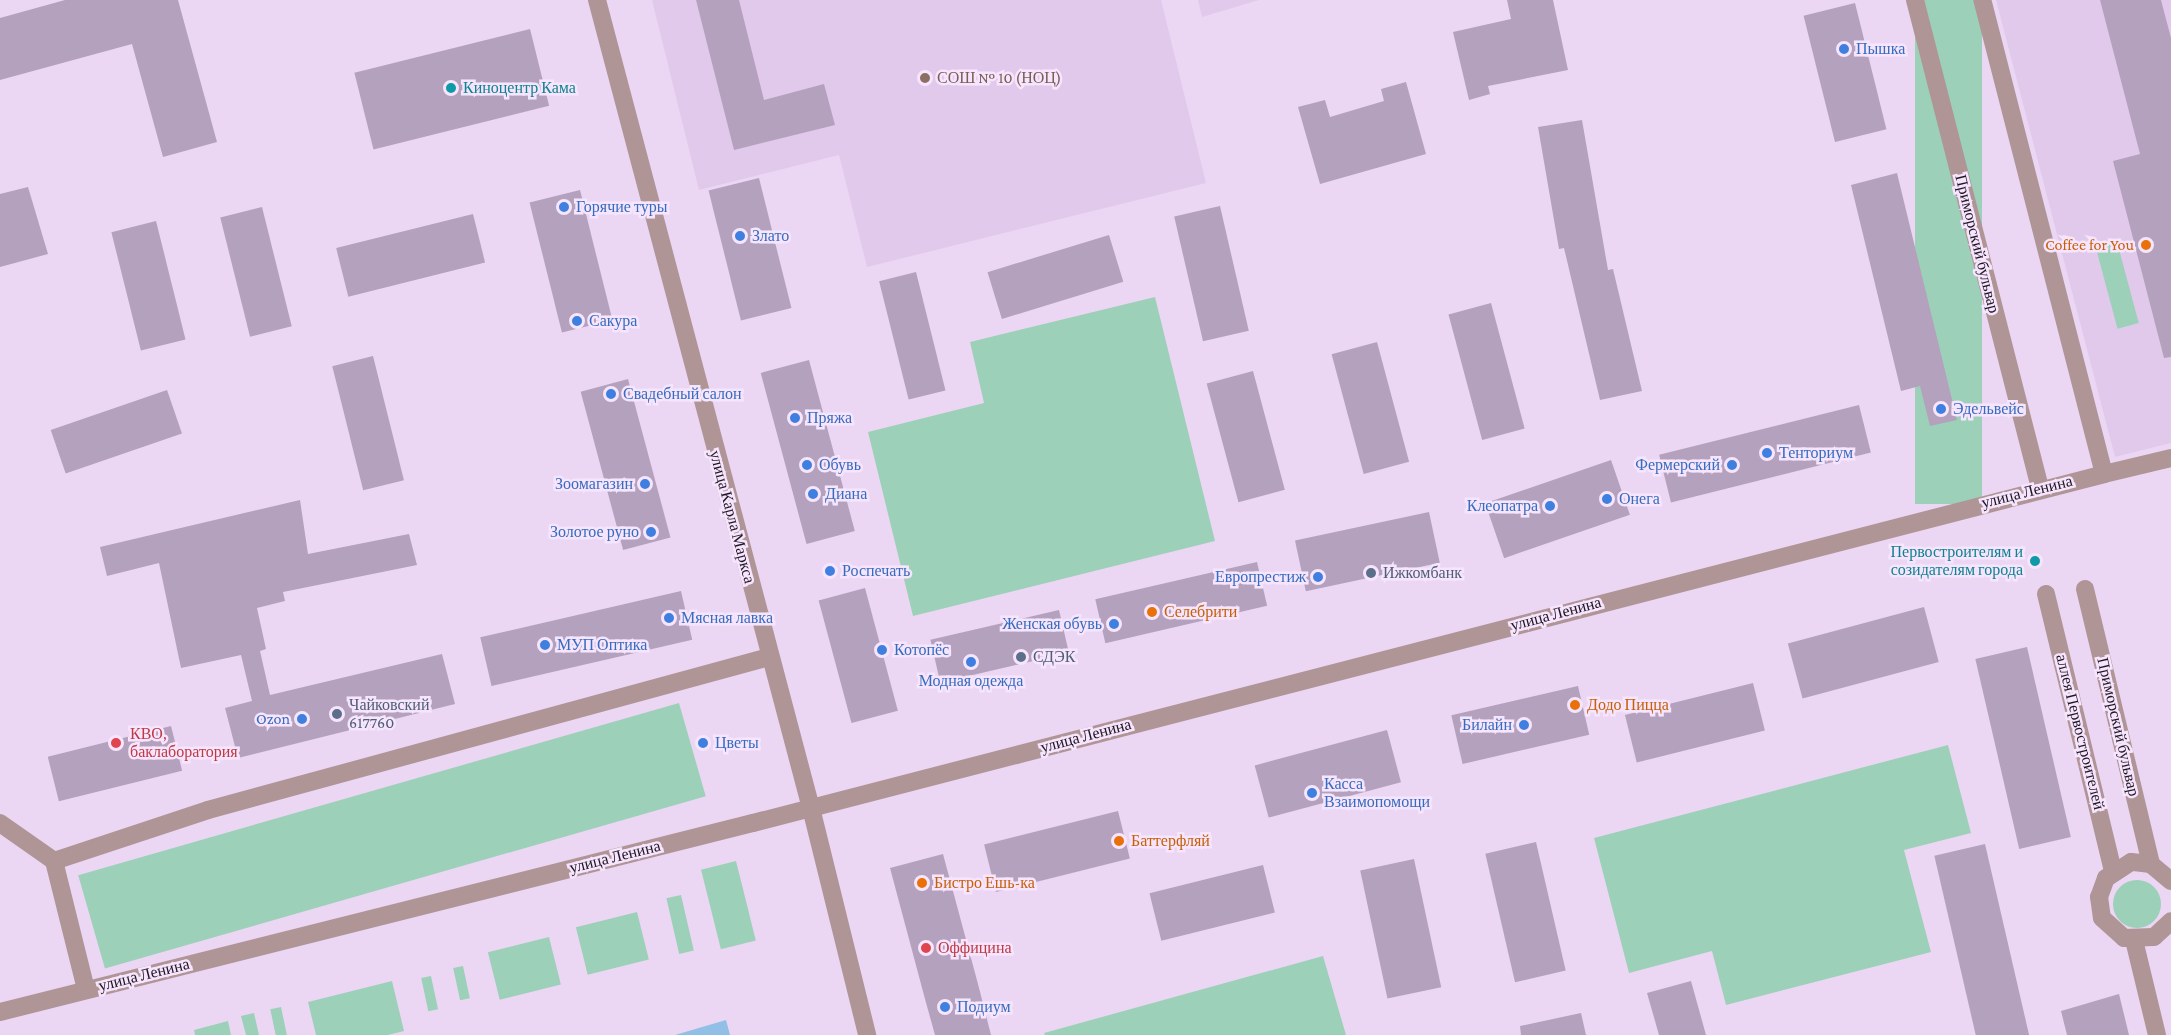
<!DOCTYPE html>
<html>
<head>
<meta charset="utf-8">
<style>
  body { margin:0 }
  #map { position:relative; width:2171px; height:1035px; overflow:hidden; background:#ebd7f4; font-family:"Crimson Pro",serif }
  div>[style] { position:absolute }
  .built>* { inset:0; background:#e1c9ec }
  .green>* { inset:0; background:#9dd0b8; transform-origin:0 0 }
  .round { border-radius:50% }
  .water>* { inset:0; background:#91bfe5 }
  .building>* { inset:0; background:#b4a1bd; transform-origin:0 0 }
  .pedestrian>* { height:18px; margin:-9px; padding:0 9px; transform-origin:9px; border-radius:9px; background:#b09597 }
  .minor>* { height:18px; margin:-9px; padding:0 9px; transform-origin:9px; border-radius:9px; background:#b09597 }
  .tertiary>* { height:18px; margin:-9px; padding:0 9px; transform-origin:9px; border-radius:9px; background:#b09597 }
  .dots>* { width:16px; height:16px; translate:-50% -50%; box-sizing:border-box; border:3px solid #f6e5fd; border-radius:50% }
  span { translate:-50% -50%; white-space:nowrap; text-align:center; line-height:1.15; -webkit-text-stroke:5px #f6e5fd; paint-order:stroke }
  .shop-label { font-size:16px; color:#366cbe }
  .left { translate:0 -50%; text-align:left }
  .right { translate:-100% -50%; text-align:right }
  .education-label { font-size:16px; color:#785e54 }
  .culture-label { font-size:16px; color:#0d838f }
  .street-label { font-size:16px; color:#1e1721 }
  .food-label { font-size:16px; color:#c56008 }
  .service-label { font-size:16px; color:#4e5e75 }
  .health-label { font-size:16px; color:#be3a42 }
</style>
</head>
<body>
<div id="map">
  <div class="built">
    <i style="clip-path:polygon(652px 0,1161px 0,1206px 183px,867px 267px,839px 155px,699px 190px)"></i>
    <i style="clip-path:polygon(1198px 0,1259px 0,1202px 17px)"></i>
    <i style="clip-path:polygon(1996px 0,2171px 0,2171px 443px,2115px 457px)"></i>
  </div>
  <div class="green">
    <i style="left:1915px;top:0;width:67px;height:504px"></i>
    <i style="left:2116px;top:238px;width:88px;height:22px;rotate:75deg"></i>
    <i style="clip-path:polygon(1155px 297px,1215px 541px,913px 616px,868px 432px,984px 403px,970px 342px)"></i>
    <i style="left:679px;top:703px;width:97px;height:625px;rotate:74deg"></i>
    <i style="clip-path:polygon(1948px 745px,1971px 833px,1904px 850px,1931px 952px,1726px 1005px,1712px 951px,1629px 973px,1594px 838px)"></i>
    <i style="left:736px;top:861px;width:82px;height:36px;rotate:76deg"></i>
    <i class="round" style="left:2113px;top:880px;width:48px;height:48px"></i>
    <i style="left:681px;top:895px;width:57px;height:15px;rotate:77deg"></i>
    <i style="left:637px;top:912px;width:49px;height:63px;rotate:76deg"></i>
    <i style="left:549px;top:937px;width:49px;height:63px;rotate:76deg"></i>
    <i style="clip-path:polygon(1323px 956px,1346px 1035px,1045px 1035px,1044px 1033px)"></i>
    <i style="left:463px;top:966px;width:33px;height:10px;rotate:78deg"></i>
    <i style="left:431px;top:976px;width:34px;height:10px;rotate:78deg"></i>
    <i style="clip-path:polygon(392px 981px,404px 1031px,388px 1035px,316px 1035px,308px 1002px)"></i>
    <i style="left:281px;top:1007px;width:29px;height:11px;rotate:78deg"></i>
    <i style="clip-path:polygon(254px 1013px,259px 1035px,246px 1035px,241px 1016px)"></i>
    <i style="clip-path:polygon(228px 1021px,231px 1035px,195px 1035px,194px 1030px)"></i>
  </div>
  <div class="water">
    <i style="clip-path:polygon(726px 1020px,730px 1035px,675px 1035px)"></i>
  </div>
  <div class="building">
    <i style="clip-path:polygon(65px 0,178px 0,217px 142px,163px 157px,132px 44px,0 80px,0 18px)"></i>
    <i style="clip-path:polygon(696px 0,739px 0,764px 100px,824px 84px,835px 125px,734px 150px)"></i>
    <i style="clip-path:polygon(1507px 0,1553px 0,1568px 70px,1488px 86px,1490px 94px,1469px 100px,1453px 32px,1511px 19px)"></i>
    <i style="clip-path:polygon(2100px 0,2161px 0,2171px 38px,2171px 357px,2164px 358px,2113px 161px,2140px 154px)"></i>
    <i style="left:1855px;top:3px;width:130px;height:53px;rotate:76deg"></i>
    <i style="left:530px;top:29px;width:79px;height:181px;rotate:76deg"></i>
    <i style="clip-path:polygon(1406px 82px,1426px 154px,1320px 184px,1298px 107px,1325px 100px,1330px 117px,1384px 101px,1381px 89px)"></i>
    <i style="clip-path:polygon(1582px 120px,1608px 270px,1613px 269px,1642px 391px,1600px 400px,1564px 248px,1559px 249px,1538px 127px)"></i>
    <i style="clip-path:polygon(1897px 173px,1957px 420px,1930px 426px,1920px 386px,1901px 391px,1851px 185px)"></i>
    <i style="left:759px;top:178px;width:134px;height:52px;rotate:76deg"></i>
    <i style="clip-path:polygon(28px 187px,48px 254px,0 267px,0 194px)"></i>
    <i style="left:580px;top:190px;width:134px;height:52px;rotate:76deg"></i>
    <i style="left:1220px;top:206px;width:128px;height:47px;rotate:77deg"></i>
    <i style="left:262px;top:207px;width:123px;height:43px;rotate:76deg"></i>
    <i style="left:473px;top:214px;width:50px;height:141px;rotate:76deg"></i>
    <i style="left:156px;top:221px;width:122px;height:46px;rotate:76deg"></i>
    <i style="left:1109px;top:235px;width:49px;height:127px;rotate:73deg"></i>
    <i style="left:916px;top:272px;width:122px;height:38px;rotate:76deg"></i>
    <i style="left:1491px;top:303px;width:130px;height:44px;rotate:75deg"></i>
    <i style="left:1377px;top:342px;width:124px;height:47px;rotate:75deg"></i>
    <i style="left:373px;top:356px;width:128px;height:42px;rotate:76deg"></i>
    <i style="left:809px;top:360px;width:177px;height:50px;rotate:75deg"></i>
    <i style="left:1253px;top:371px;width:123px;height:48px;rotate:75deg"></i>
    <i style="left:628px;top:379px;width:164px;height:49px;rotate:75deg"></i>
    <i style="left:167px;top:390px;width:46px;height:123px;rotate:71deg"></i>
    <i style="left:1859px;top:405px;width:49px;height:206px;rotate:76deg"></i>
    <i style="left:1611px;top:460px;width:58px;height:133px;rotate:71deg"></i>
    <i style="clip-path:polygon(300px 500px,308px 554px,409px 534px,417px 565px,283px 592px,285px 601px,257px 608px,266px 649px,260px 651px,270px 695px,442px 654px,455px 704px,238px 758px,225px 708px,252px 701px,241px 655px,181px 668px,159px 563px,107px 576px,100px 547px)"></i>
    <i style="left:1429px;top:512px;width:52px;height:137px;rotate:78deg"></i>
    <i style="left:1257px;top:562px;width:45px;height:166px;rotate:77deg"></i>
    <i style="left:865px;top:588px;width:127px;height:48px;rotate:75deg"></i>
    <i style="left:681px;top:591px;width:50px;height:206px;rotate:77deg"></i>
    <i style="left:1924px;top:607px;width:57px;height:141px;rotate:75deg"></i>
    <i style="left:1059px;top:610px;width:44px;height:132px;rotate:77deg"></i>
    <i style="left:2027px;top:647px;width:195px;height:53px;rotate:77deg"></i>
    <i style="left:1753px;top:683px;width:49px;height:132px;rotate:76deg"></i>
    <i style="left:1578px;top:686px;width:50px;height:130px;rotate:77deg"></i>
    <i style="left:171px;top:726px;width:46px;height:127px;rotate:76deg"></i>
    <i style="left:1387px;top:730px;width:54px;height:137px;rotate:75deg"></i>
    <i style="left:1118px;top:811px;width:49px;height:138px;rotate:76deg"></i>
    <i style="left:1536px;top:842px;width:132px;height:52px;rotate:77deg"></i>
    <i style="left:1985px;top:844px;width:196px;height:52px;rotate:77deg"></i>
    <i style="clip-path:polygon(943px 854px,978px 984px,991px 1035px,935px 1035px,925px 999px,890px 868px)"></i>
    <i style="left:1414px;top:859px;width:131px;height:55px;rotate:78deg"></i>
    <i style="left:1263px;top:865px;width:49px;height:117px;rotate:76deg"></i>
    <i style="clip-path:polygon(1691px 981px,1706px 1035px,1659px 1035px,1647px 993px)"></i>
    <i style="clip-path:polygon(2119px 994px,2129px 1035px,2067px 1035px,2061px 1011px)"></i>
    <i style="clip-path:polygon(1581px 1013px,1586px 1035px,1521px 1035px,1520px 1026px)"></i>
  </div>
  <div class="pedestrian">
    <i style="left:2085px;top:589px;width:283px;rotate:76.5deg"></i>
    <i style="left:2046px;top:594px;width:285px;rotate:76.4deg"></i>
    <i style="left:2171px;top:881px;width:26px;rotate:-140deg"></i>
    <i style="left:2151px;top:864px;width:20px;rotate:-174deg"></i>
    <i style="left:2131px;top:862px;width:30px;rotate:147deg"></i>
    <i style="left:2106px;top:878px;width:20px;rotate:110deg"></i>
    <i style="left:2099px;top:897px;width:21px;rotate:82deg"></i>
    <i style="left:2102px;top:918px;width:30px;rotate:42deg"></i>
    <i style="left:2124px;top:938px;width:30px;rotate:-2deg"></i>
    <i style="left:2154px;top:937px;width:23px;rotate:-43deg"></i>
    <i style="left:2134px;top:940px;width:98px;rotate:76.4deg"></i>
  </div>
  <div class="minor">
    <i style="left:2104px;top:474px;width:69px;rotate:-13.4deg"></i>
    <i style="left:811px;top:808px;width:234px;rotate:76.1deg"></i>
    <i style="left:0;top:823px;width:66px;rotate:35.1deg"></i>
    <i style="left:54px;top:861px;width:162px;rotate:-18.3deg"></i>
    <i style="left:208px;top:810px;width:581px;rotate:-15.26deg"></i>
    <i style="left:54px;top:861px;width:132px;rotate:76deg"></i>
  </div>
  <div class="tertiary">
    <i style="left:597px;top:0;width:836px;rotate:75.17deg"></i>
    <i style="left:1915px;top:0;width:504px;rotate:75.63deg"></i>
    <i style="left:0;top:1012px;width:776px;rotate:-14.09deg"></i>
    <i style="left:753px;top:823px;width:1395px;rotate:-14.48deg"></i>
    <i style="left:2104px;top:474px;width:489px;rotate:-104.4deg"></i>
  </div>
  <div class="dots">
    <i style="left:1844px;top:49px;background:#3f7fe0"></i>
    <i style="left:925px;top:78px;background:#8d6e63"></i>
    <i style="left:451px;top:88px;background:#0f9aa8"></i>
    <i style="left:564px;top:207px;background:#3f7fe0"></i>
    <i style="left:740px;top:236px;background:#3f7fe0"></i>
    <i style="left:2146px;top:245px;background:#e8710a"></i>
    <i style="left:577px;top:321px;background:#3f7fe0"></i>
    <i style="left:611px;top:394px;background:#3f7fe0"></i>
    <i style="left:1941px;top:409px;background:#3f7fe0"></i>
    <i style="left:795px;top:418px;background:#3f7fe0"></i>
    <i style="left:1767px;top:453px;background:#3f7fe0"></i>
    <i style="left:807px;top:465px;background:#3f7fe0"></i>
    <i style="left:1732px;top:465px;background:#3f7fe0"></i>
    <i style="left:645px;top:484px;background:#3f7fe0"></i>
    <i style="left:813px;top:494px;background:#3f7fe0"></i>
    <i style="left:1607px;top:499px;background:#3f7fe0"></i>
    <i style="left:1550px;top:506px;background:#3f7fe0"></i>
    <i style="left:651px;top:532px;background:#3f7fe0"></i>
    <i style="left:2035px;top:561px;background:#0f9aa8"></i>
    <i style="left:830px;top:571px;background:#3f7fe0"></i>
    <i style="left:1371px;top:573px;background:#5c6f8a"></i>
    <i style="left:1318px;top:577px;background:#3f7fe0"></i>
    <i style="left:1152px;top:612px;background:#e8710a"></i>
    <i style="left:669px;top:618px;background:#3f7fe0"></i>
    <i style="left:1114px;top:624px;background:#3f7fe0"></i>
    <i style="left:545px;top:645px;background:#3f7fe0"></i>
    <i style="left:882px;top:650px;background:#3f7fe0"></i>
    <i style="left:1021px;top:657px;background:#5c6f8a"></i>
    <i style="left:971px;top:662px;background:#3f7fe0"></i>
    <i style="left:1575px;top:705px;background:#e8710a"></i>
    <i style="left:337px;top:714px;background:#5c6f8a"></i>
    <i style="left:302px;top:719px;background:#3f7fe0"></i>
    <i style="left:1524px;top:725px;background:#3f7fe0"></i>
    <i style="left:116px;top:743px;background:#e0444e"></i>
    <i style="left:703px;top:743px;background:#3f7fe0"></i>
    <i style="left:1312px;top:793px;background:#3f7fe0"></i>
    <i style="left:1119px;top:841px;background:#e8710a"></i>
    <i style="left:922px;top:883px;background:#e8710a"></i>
    <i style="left:926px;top:948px;background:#e0444e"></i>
    <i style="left:945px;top:1007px;background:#3f7fe0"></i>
  </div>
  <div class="shop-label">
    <span class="left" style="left:1856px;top:49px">Пышка</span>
    <span class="left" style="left:576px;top:207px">Горячие туры</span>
    <span class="left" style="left:752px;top:236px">Злато</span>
    <span class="left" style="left:589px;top:321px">Сакура</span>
    <span class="left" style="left:623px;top:394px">Свадебный салон</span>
    <span class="left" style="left:1953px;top:409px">Эдельвейс</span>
    <span class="left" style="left:807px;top:418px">Пряжа</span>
    <span class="left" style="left:1779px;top:453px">Тенториум</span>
    <span class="left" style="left:819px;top:465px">Обувь</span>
    <span class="right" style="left:1720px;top:465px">Фермерский</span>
    <span class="right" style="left:633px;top:484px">Зоомагазин</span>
    <span class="left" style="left:825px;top:494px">Диана</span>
    <span class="left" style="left:1619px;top:499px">Онега</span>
    <span class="right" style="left:1538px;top:506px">Клеопатра</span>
    <span class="right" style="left:639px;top:532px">Золотое руно</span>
    <span class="left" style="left:842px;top:571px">Роспечать</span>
    <span class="right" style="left:1306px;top:577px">Европрестиж</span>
    <span class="left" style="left:681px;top:618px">Мясная лавка</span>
    <span class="right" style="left:1102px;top:624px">Женская обувь</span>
    <span class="left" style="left:557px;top:645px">МУП Оптика</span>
    <span class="left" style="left:894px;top:650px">Котопёс</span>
    <span style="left:971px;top:681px">Модная одежда</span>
    <span class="right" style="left:290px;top:719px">Ozon</span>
    <span class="right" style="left:1512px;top:725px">Билайн</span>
    <span class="left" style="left:715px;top:743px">Цветы</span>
    <span class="left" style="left:1324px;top:793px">Касса<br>Взаимопомощи</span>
    <span class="left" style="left:957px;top:1007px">Подиум</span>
  </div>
  <div class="education-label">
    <span class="left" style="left:937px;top:78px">СОШ № 10 (НОЦ)</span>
  </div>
  <div class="culture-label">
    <span class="left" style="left:463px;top:88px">Киноцентр Кама</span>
    <span class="right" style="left:2023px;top:561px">Первостроителям и<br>созидателям города</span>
  </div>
  <div class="street-label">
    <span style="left:1977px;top:244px;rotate:76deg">Приморский бульвар</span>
    <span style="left:2027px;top:492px;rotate:-14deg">улица Ленина</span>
    <span style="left:732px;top:517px;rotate:75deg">улица Карла Маркса</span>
    <span style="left:1556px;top:614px;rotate:-15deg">улица Ленина</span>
    <span style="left:2118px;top:727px;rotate:77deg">Приморский бульвар</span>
    <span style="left:2080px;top:732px;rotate:76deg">аллея Первостроителей</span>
    <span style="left:1086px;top:736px;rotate:-15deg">улица Ленина</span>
    <span style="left:615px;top:857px;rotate:-14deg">улица Ленина</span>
    <span style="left:144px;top:975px;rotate:-14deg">улица Ленина</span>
  </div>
  <div class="food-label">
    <span class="right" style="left:2134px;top:245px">Coffee for You</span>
    <span class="left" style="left:1164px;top:612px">Селебрити</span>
    <span class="left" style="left:1587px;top:705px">Додо Пицца</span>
    <span class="left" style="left:1131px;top:841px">Баттерфляй</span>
    <span class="left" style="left:934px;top:883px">Бистро Ешь-ка</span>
  </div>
  <div class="service-label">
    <span class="left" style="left:1383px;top:573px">Ижкомбанк</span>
    <span class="left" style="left:1033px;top:657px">СДЭК</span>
    <span class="left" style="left:349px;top:714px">Чайковский<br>617760</span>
  </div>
  <div class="health-label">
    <span class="left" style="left:130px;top:743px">КВО,<br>баклаборатория</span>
    <span class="left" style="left:938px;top:948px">Оффицина</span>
  </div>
</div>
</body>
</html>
